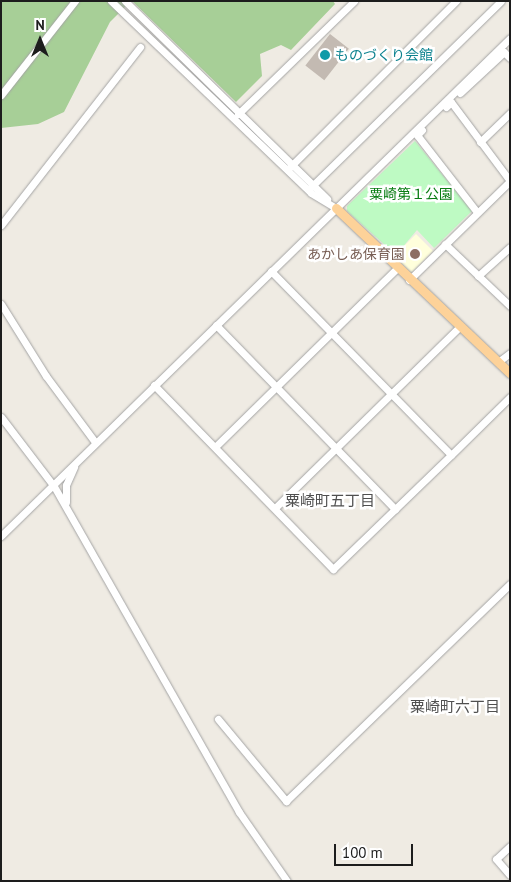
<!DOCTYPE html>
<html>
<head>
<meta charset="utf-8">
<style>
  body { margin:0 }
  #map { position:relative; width:511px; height:882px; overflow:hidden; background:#efebe3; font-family:"PT Sans","Noto Sans JP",sans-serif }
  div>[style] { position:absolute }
  .education>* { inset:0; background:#ffffdc; transform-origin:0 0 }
  .forest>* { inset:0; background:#a7cf97 }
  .park>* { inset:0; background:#befac3 }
  .building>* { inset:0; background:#c3bab2; transform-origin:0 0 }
  .roads { filter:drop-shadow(0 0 1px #a4a4a4) drop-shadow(0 0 1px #a4a4a4) }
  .minor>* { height:7px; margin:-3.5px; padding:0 3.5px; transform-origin:3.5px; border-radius:3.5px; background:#fff }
  .major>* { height:9px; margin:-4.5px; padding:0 4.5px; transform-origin:4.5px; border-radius:4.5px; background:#fdd299 }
  .dots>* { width:14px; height:14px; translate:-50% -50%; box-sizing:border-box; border:2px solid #fff; border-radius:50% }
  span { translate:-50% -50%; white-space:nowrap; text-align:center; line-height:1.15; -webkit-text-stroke:5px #fff; paint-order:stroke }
  .culture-label { font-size:14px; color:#0d838f }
  .left { translate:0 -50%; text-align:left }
  .park-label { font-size:14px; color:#097d13 }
  .education-label { font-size:14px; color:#785e54 }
  .right { translate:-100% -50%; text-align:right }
  .neighbourhood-label { font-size:15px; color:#505050 }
  .frame { position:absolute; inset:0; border:2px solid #1d1d1d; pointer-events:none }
  .north { position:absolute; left:15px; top:15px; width:50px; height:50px; -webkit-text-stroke:4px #fff; paint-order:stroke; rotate:0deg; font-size:14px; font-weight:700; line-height:20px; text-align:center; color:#1d1d1d }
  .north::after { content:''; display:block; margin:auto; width:18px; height:22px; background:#1d1d1d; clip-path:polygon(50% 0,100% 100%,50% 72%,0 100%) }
  .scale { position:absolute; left:334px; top:844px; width:79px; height:22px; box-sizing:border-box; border:2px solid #1d1d1d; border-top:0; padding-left:6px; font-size:15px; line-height:18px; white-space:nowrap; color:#1d1d1d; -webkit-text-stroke:4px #fff; paint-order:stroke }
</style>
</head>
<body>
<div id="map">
  <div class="education">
    <i style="left:416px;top:234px;width:24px;height:31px;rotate:45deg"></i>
  </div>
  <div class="forest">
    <i style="clip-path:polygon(1px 1px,131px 1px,110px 22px,64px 112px,38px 124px,1px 128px)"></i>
    <i style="clip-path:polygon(132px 1px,333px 1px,335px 4px,291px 50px,281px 45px,260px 54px,262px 76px,236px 102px)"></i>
  </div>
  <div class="park">
    <i style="clip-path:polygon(415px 141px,472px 211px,434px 248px,417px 230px,396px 255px,347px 211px,347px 206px)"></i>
  </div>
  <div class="building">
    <i style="left:330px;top:34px;width:24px;height:40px;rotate:38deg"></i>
  </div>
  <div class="roads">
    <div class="minor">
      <i style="left:111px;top:1px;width:277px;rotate:43.8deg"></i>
      <i style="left:311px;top:193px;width:29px;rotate:31deg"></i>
      <i style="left:125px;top:1px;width:283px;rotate:44.4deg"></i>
      <i style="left:460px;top:93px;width:60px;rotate:-43deg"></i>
      <i style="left:504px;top:52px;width:8px;rotate:45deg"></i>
      <i style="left:1px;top:95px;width:120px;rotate:-51.8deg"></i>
      <i style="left:446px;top:107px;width:7px;rotate:-45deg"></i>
      <i style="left:451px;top:102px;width:99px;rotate:53.2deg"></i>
      <i style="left:238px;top:114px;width:162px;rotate:-44.2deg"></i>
      <i style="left:422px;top:130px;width:7px;rotate:135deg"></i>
      <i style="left:417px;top:135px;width:98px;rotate:52.1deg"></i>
      <i style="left:480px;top:142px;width:42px;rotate:-44deg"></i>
      <i style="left:290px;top:167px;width:235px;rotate:-45deg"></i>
      <i style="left:310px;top:188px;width:267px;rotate:-44.4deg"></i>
      <i style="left:1px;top:225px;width:226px;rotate:-52deg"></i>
      <i style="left:445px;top:244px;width:90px;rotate:43.6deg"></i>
      <i style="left:271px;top:271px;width:257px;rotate:45.6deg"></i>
      <i style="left:451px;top:455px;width:83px;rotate:-44.5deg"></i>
      <i style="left:478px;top:276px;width:43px;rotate:-42.2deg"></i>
      <i style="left:409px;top:280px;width:141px;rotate:-44.4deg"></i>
      <i style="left:1px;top:304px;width:85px;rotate:58deg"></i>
      <i style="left:46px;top:376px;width:82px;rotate:53.4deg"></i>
      <i style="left:216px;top:325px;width:257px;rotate:45.8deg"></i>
      <i style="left:498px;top:362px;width:15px;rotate:-37deg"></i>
      <i style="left:154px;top:385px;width:257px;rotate:45.8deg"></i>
      <i style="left:333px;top:569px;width:164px;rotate:-44deg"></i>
      <i style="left:1px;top:417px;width:86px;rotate:52.6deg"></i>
      <i style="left:53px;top:485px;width:73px;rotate:135.6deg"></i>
      <i style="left:216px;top:446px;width:254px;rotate:-44.5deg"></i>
      <i style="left:66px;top:502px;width:17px;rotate:-90deg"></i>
      <i style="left:66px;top:485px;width:20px;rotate:-66deg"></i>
      <i style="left:276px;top:507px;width:258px;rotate:-44.5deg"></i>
      <i style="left:218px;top:719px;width:107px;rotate:50.3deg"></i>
      <i style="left:286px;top:801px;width:312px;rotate:-44.1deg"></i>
      <i style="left:510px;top:846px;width:19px;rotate:137deg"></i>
      <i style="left:496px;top:859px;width:21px;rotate:49deg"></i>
      <i style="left:287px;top:881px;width:84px;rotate:-124.8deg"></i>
      <i style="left:239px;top:812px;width:376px;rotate:-119.6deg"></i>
      <i style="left:53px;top:485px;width:639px;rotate:-44.37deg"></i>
    </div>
    <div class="major">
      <i style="left:336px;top:208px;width:240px;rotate:43.5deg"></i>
    </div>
  </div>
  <div class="dots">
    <i style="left:325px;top:55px;background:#0f9aa8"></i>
    <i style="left:415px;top:254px;background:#8d6e63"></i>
  </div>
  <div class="culture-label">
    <span class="left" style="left:335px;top:55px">ものづくり会館</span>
  </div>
  <div class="park-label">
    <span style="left:411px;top:194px">粟崎第１公園</span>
  </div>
  <div class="education-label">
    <span class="right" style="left:405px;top:254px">あかしあ保育園</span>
  </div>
  <div class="neighbourhood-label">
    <span style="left:330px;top:501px">粟崎町五丁目</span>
    <span style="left:455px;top:707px">粟崎町六丁目</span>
  </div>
  <div class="frame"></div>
  <div class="north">N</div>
  <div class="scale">100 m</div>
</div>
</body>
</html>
